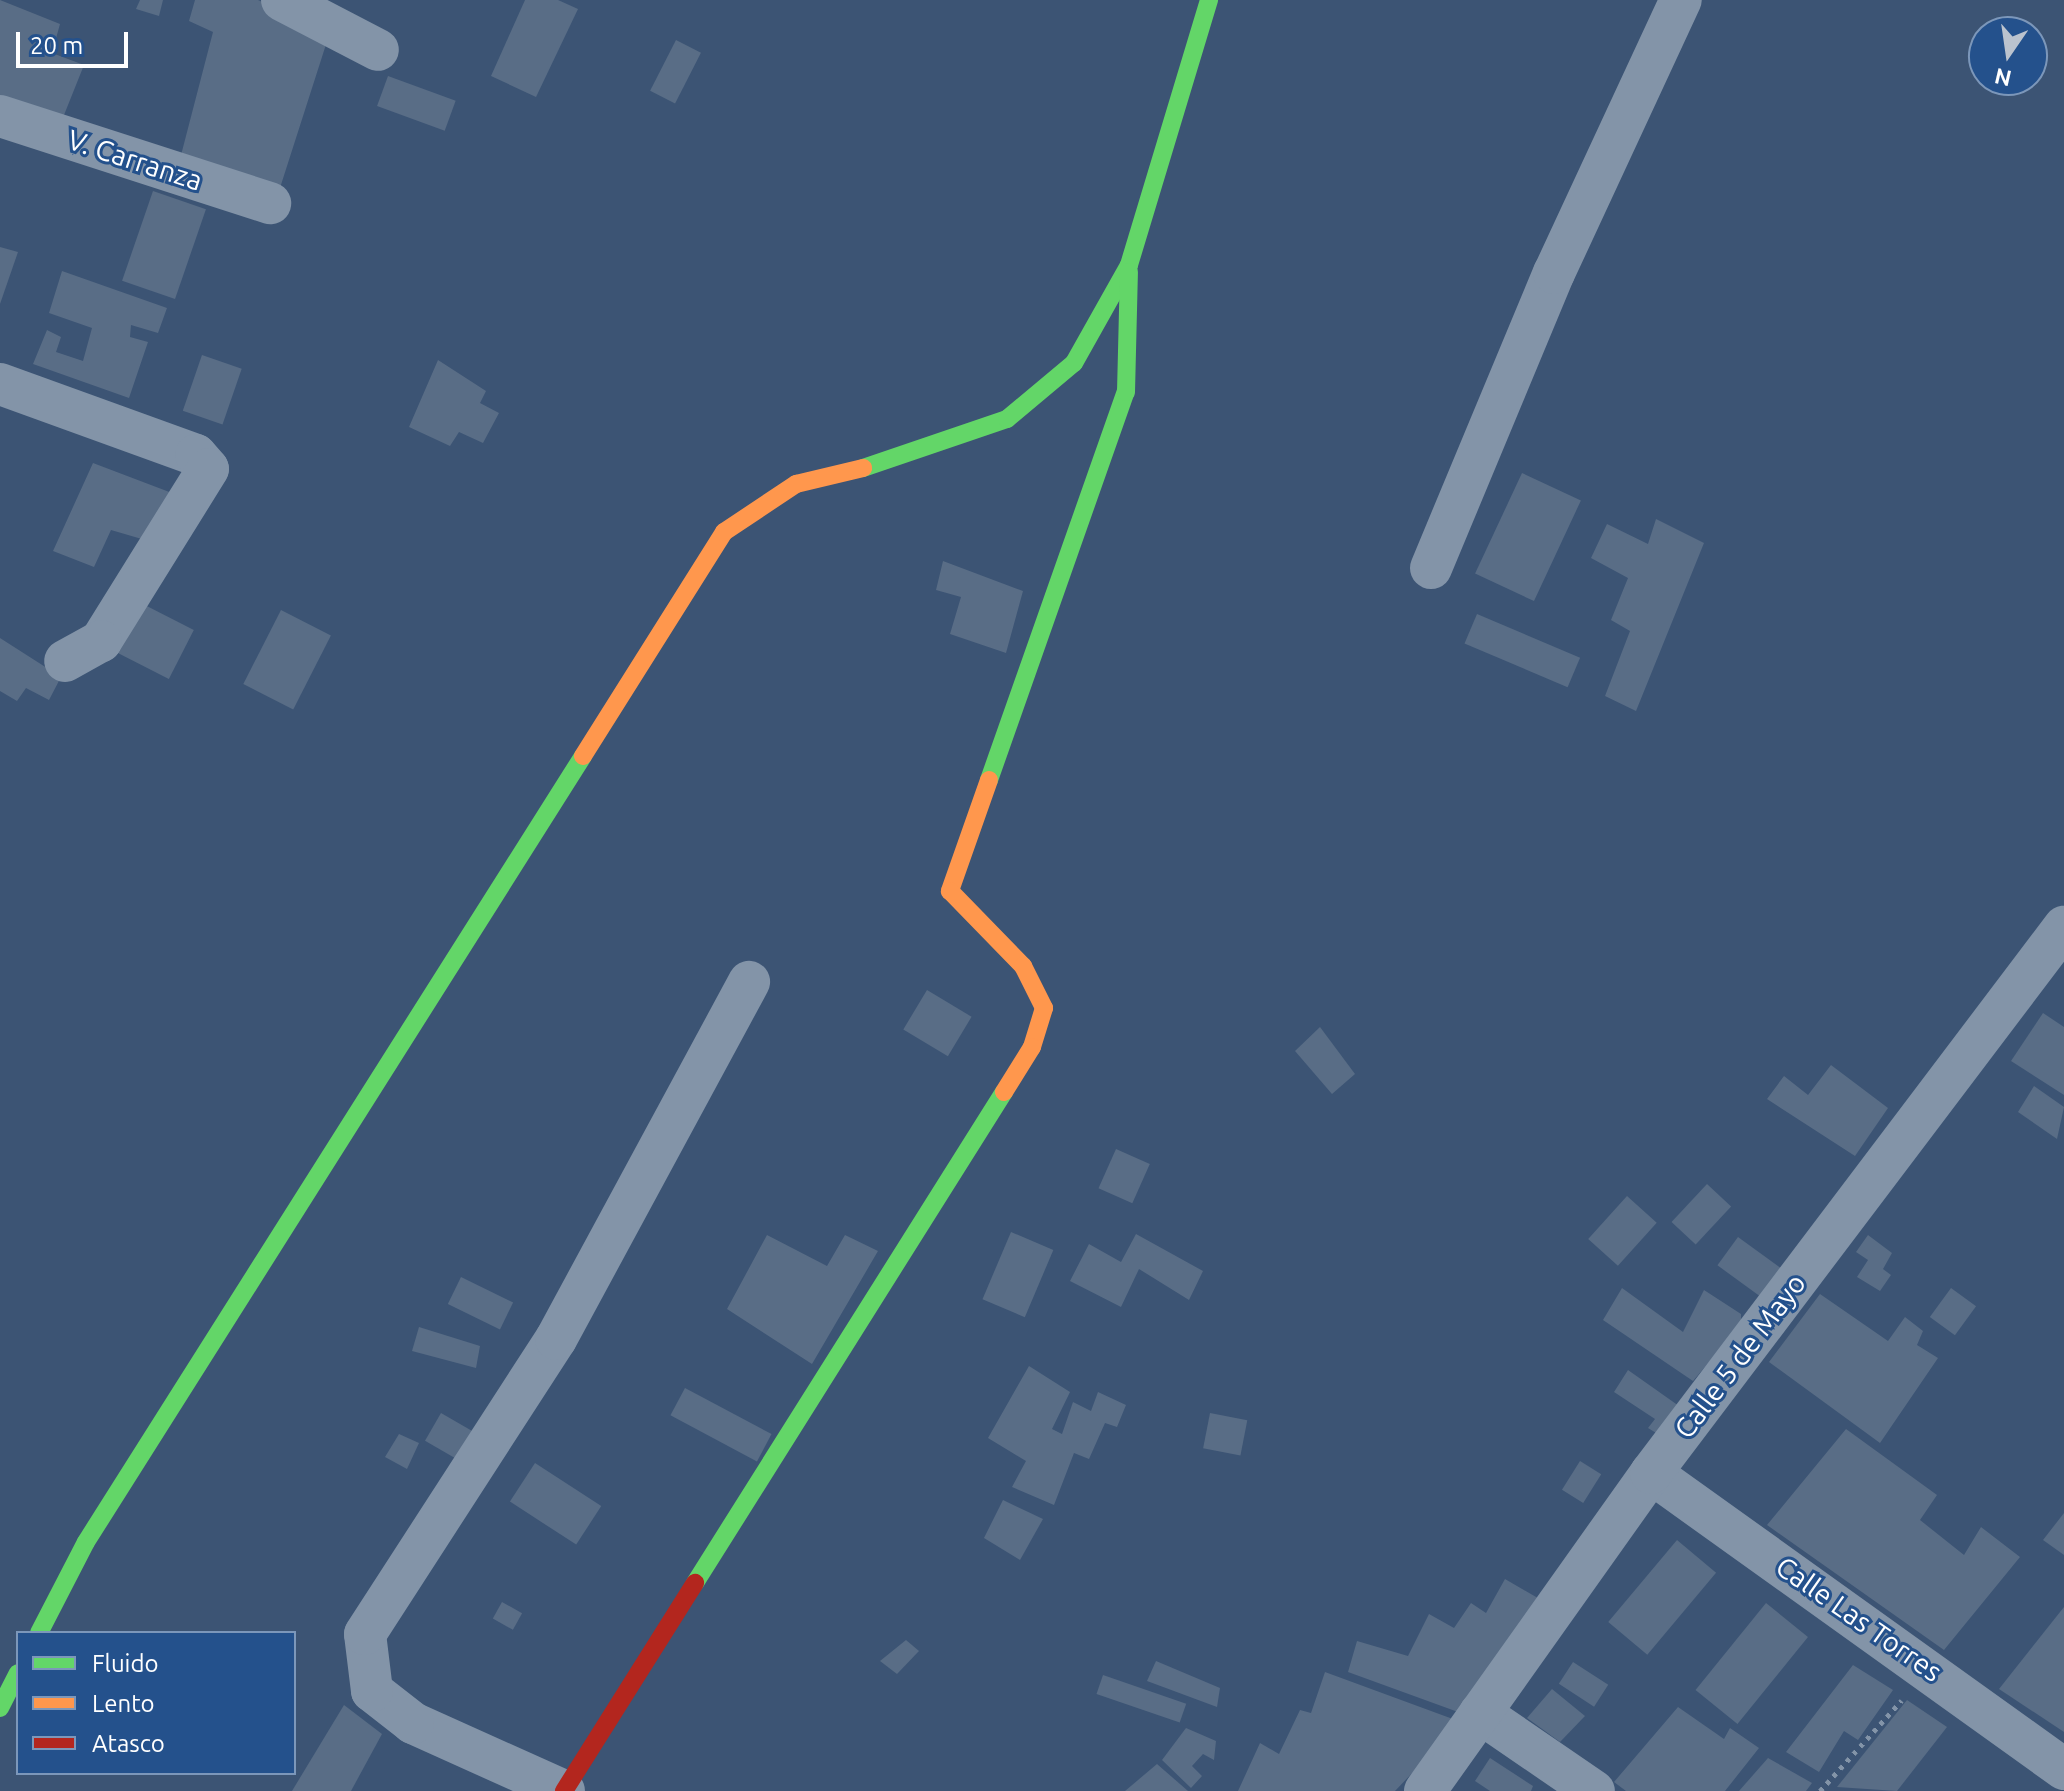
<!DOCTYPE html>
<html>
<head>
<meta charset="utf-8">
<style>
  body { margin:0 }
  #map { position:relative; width:2064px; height:1791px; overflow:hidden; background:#3c5474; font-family:Ubuntu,sans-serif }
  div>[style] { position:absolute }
  .building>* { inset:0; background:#596d86; transform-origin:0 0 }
  .path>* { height:5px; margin-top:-2.5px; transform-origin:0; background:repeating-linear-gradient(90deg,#8394a8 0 4px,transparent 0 10px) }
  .street>* { height:42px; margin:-21px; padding:0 21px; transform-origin:21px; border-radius:21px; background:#8394a8 }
  .fast>* { height:18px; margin:-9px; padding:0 9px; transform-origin:9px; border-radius:9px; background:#63d668 }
  .slow>* { height:18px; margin:-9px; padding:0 9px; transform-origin:9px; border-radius:9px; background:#ff974d }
  .jam>* { height:18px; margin:-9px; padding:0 9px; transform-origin:9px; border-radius:9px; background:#b3261e }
  span { translate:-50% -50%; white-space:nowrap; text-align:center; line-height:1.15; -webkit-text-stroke:6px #24518c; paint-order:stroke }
  .street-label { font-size:28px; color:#fff }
  .legend { position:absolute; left:16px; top:1631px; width:280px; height:144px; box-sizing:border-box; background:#24518c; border:2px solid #7c97ba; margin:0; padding:10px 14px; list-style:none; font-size:24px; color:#fff }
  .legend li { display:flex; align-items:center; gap:16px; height:40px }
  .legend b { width:40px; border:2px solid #7c97ba }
  .north { position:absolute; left:1968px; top:16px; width:80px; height:80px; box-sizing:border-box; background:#24518c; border:2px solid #7c97ba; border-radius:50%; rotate:193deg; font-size:22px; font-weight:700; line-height:32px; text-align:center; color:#fff }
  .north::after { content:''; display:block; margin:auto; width:28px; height:36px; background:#bbc3ce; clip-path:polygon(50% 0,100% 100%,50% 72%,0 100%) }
  .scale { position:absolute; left:16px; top:32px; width:112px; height:36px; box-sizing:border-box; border:4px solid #fff; border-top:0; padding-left:10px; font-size:24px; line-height:28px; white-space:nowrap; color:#fff; -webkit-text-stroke:6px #24518c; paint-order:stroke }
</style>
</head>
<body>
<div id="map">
  <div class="building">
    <i style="clip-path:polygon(0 0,60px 24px,52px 53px,84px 65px,60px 125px,0 105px)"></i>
    <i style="clip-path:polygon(140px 0,163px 0,159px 16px,136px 9px)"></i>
    <i style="clip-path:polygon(195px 0,258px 0,330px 32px,279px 191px,180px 159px,213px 32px,189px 21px)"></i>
    <i style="clip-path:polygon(525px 0,558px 0,578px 9px,536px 97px,491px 76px)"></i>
    <i style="left:676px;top:40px;width:28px;height:57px;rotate:27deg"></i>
    <i style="left:388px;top:76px;width:72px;height:32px;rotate:20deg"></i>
    <i style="left:153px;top:191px;width:56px;height:95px;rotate:19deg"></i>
    <i style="clip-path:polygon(0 247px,18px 252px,0 304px)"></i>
    <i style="clip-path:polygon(62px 271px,167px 308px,158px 333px,131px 325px,130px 337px,148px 342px,129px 398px,33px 364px,47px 330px,61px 337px,56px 352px,83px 361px,92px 328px,49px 313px)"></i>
    <i style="left:202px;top:355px;width:42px;height:59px;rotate:19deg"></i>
    <i style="clip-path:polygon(438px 360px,486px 391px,480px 403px,499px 413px,483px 443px,459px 432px,450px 446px,409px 427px)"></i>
    <i style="clip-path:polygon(93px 463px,172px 493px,152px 542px,111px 530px,94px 567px,53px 551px)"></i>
    <i style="left:1522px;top:473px;width:65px;height:111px;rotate:25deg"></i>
    <i style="clip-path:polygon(1656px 519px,1704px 543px,1636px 711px,1605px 696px,1630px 631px,1611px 620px,1628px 578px,1591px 558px,1607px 524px,1648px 544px)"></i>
    <i style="clip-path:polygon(943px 561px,1023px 591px,1006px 653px,950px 634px,961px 597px,936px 590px)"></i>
    <i style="left:135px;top:600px;width:66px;height:55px;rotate:27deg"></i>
    <i style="left:281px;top:610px;width:56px;height:83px;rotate:27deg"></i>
    <i style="left:1477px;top:614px;width:112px;height:32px;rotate:23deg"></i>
    <i style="clip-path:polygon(0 638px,61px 677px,49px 700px,26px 688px,17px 701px,0 691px)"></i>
    <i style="left:927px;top:990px;width:52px;height:46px;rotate:31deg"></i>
    <i style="clip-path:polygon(2043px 1013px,2064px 1027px,2064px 1095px,2011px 1061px)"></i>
    <i style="clip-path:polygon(1320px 1027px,1355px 1074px,1332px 1094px,1295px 1051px)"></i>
    <i style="clip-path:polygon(1831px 1065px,1888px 1108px,1855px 1156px,1767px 1099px,1784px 1076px,1808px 1095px)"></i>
    <i style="clip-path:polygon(2034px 1086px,2064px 1107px,2057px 1139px,2018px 1112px)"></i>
    <i style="left:1116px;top:1149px;width:37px;height:43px;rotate:24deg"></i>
    <i style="left:1707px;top:1184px;width:33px;height:52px;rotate:43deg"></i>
    <i style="left:1627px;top:1196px;width:40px;height:58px;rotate:42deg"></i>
    <i style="left:1011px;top:1232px;width:46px;height:73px;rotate:23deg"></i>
    <i style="clip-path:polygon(1136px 1234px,1203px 1271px,1189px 1300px,1139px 1269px,1121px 1307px,1070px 1281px,1089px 1244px,1121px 1262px)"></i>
    <i style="clip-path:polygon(767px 1235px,827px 1266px,845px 1235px,878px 1251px,812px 1364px,727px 1309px)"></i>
    <i style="clip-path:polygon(1868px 1235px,1892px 1253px,1883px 1269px,1891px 1275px,1880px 1291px,1857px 1277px,1868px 1260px,1856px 1252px)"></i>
    <i style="left:1738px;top:1237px;width:59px;height:35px;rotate:36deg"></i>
    <i style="left:461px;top:1277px;width:58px;height:30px;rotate:26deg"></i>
    <i style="clip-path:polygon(1622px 1288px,1683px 1332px,1704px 1290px,1741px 1314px,1741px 1324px,1693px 1381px,1603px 1320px)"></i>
    <i style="left:1951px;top:1288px;width:31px;height:36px;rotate:36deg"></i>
    <i style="clip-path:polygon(1820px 1294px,1888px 1341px,1905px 1317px,1923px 1331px,1917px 1345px,1938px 1358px,1880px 1443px,1769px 1362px)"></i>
    <i style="clip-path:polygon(419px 1327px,480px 1346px,476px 1368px,412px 1351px)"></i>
    <i style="clip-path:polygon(1029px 1366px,1070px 1392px,1052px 1429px,1062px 1434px,1073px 1402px,1091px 1411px,1098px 1392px,1126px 1405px,1117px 1427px,1105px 1423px,1089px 1459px,1074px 1453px,1054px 1505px,1012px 1487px,1026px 1461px,988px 1438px)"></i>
    <i style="clip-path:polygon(1628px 1370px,1679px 1406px,1661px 1436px,1648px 1428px,1655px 1419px,1614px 1392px)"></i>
    <i style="left:685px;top:1388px;width:98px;height:31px;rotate:28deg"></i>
    <i style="left:441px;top:1413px;width:44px;height:32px;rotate:30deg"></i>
    <i style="left:1210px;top:1413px;width:38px;height:36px;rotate:11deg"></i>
    <i style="clip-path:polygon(1846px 1429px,1937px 1495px,1920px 1520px,1964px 1555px,1981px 1527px,2020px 1557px,1944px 1650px,1767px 1525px)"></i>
    <i style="clip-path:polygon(399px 1434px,419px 1443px,407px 1469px,385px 1457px)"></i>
    <i style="left:1580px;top:1461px;width:25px;height:34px;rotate:32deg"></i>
    <i style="left:535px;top:1463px;width:79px;height:46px;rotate:33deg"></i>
    <i style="clip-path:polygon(1003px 1500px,1043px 1519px,1020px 1560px,984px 1538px)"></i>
    <i style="clip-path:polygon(2064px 1513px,2064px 1555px,2043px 1540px)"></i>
    <i style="left:1677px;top:1540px;width:51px;height:107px;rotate:40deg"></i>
    <i style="clip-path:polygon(1505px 1579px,1543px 1601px,1469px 1716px,1348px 1672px,1357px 1641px,1408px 1656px,1429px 1614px,1454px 1628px,1471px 1603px,1486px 1613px)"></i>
    <i style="left:502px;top:1602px;width:23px;height:19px;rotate:29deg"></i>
    <i style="left:1766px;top:1603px;width:54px;height:112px;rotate:39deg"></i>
    <i style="clip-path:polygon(2064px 1607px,2064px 1732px,1999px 1689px)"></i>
    <i style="clip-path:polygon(906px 1640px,919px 1651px,897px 1674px,880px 1661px)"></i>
    <i style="clip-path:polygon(1156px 1661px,1220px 1688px,1217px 1707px,1147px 1681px)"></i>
    <i style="left:1573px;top:1662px;width:42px;height:26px;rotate:33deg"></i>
    <i style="clip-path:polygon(1853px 1665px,1893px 1690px,1858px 1740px,1844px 1731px,1819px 1772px,1786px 1752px)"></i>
    <i style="clip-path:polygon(1325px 1672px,1461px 1722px,1395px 1791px,1238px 1791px,1260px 1743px,1279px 1754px,1300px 1710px,1311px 1713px)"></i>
    <i style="left:1103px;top:1675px;width:88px;height:20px;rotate:19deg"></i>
    <i style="clip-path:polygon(1552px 1689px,1585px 1716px,1560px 1742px,1527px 1718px)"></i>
    <i style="clip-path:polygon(1907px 1700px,1947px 1727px,1897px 1791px,1837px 1787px)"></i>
    <i style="clip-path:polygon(344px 1705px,382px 1734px,351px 1791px,292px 1791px)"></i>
    <i style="clip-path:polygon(1678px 1707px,1724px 1739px,1730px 1728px,1759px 1748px,1725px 1791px,1626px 1791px,1614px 1782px)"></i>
    <i style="clip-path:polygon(1186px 1728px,1216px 1741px,1214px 1760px,1203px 1754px,1192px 1766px,1202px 1776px,1191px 1788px,1162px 1760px)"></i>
    <i style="clip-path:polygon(1490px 1758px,1533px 1786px,1531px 1791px,1490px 1791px,1475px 1781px)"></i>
    <i style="clip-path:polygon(1768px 1758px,1812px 1783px,1806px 1791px,1739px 1791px)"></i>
    <i style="clip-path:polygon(1157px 1764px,1188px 1791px,1125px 1791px)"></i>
  </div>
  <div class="path">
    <i style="left:1820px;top:1791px;width:122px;rotate:-48deg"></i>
  </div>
  <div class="street">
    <i style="left:282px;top:0;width:108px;rotate:27.5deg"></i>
    <i style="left:0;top:116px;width:284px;rotate:17.9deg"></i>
    <i style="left:0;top:384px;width:208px;rotate:19.9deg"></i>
    <i style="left:196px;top:455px;width:18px;rotate:49deg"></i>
    <i style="left:208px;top:469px;width:203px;rotate:121.9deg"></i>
    <i style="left:101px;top:641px;width:41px;rotate:150.9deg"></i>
    <i style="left:1431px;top:568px;width:320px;rotate:-67.4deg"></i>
    <i style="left:1554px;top:273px;width:301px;rotate:-65.1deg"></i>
    <i style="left:1651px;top:1473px;width:508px;rotate:35.63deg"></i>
    <i style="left:1480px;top:1713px;width:138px;rotate:34.4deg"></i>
    <i style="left:564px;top:1791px;width:166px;rotate:-155.8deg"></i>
    <i style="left:413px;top:1723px;width:52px;rotate:-142deg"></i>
    <i style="left:372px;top:1691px;width:57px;rotate:-97deg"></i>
    <i style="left:365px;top:1634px;width:351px;rotate:-57.1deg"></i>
    <i style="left:556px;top:1339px;width:406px;rotate:-61.6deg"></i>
    <i style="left:1425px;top:1791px;width:390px;rotate:-54.6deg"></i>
    <i style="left:1651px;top:1473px;width:685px;rotate:-52.9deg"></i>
  </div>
  <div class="fast">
    <i style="left:863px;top:468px;width:152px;rotate:-18.8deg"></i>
    <i style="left:1007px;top:419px;width:87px;rotate:-39.9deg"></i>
    <i style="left:1074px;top:363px;width:112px;rotate:-60.7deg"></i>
    <i style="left:1129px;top:265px;width:277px;rotate:-73.2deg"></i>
    <i style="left:989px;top:780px;width:411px;rotate:-70.6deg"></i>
    <i style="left:1126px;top:392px;width:120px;rotate:-88.6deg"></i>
    <i style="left:695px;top:1583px;width:580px;rotate:-57.82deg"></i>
    <i style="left:39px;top:1633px;width:102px;rotate:-62.7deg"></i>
    <i style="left:86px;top:1542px;width:930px;rotate:-57.69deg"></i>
    <i style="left:0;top:1708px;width:39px;rotate:-63deg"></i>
  </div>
  <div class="slow">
    <i style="left:583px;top:756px;width:265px;rotate:-57.8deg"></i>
    <i style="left:724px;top:532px;width:87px;rotate:-33.7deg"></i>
    <i style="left:796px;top:484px;width:69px;rotate:-13.4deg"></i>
    <i style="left:989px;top:780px;width:118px;rotate:109.4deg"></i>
    <i style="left:950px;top:891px;width:105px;rotate:45.8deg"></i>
    <i style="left:1023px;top:966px;width:47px;rotate:63.4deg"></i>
    <i style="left:1044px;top:1008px;width:41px;rotate:107.1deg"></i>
    <i style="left:1032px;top:1047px;width:53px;rotate:121.9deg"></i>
  </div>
  <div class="jam">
    <i style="left:564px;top:1791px;width:246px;rotate:-57.8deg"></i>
  </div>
  <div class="street-label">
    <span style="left:135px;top:160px;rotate:18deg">V. Carranza</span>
    <span style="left:1740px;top:1356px;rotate:-53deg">Calle 5 de Mayo</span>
    <span style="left:1859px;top:1619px;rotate:35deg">Calle Las Torres</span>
  </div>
  <ul class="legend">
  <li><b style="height:10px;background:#63d668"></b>Fluido</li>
  <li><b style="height:10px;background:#ff974d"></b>Lento</li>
  <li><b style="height:10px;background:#b3261e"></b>Atasco</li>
  </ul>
  <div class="north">N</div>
  <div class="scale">20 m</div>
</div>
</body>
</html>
